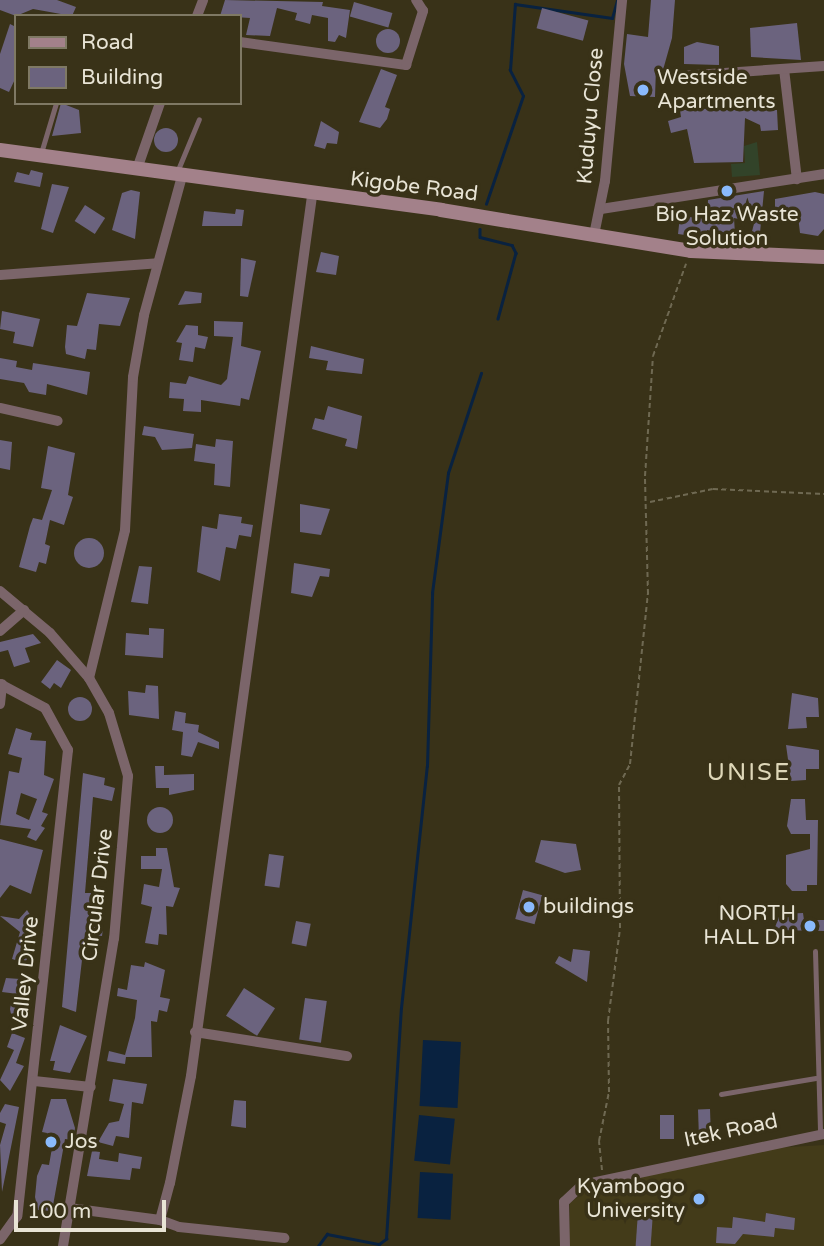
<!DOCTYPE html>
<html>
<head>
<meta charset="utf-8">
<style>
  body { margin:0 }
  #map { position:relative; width:824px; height:1246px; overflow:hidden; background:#393218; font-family:"Varela Round",sans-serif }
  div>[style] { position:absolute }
  .built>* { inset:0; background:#433b19 }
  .green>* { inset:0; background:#324329 }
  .water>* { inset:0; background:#092240; transform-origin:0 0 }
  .stream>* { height:2.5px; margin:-1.25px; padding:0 1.25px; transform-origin:1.25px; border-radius:1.25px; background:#092240 }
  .building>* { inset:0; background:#6b637e; transform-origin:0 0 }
  .round { border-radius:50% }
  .path>* { height:2px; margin-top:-1px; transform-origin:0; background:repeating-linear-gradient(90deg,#6f6952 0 5px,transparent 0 8.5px) }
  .lane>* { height:5px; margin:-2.5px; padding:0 2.5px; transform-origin:2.5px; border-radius:2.5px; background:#7b656a }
  .street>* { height:10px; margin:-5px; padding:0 5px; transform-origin:5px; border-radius:5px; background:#7b656a }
  .secondary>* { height:14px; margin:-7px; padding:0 7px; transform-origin:7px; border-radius:7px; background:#a3818a }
  .dots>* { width:19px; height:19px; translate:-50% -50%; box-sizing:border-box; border:4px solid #393218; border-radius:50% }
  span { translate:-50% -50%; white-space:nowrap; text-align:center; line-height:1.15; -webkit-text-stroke:7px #393218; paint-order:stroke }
  .poi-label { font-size:21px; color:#e8e4d5 }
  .left { translate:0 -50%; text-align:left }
  .right { translate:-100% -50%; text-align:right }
  .street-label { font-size:21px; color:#e8e4d5 }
  .quarter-label { font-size:24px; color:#ded7b8; letter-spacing:2px }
  .legend { position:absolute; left:14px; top:14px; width:228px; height:91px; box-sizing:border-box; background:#393218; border:2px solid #7f7964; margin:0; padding:9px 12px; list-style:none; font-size:21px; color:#e8e4d5 }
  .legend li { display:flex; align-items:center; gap:14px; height:35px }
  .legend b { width:35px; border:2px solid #7f7964 }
  .scale { position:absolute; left:14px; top:1200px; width:152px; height:32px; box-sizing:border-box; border:4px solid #e8e4d5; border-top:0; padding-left:9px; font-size:21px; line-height:24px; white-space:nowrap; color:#e8e4d5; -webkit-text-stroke:5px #393218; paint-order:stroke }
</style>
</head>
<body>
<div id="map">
  <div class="built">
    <i style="clip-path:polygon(824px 1145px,824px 1246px,569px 1246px,570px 1203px,589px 1189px,758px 1149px)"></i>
  </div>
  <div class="green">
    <i style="clip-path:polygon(757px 142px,760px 175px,732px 177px,731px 164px,745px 163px,744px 146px)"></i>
  </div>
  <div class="water">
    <i style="left:423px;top:1040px;width:38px;height:66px;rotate:3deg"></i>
    <i style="left:419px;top:1115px;width:36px;height:46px;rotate:6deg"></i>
    <i style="left:420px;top:1172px;width:33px;height:46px;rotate:3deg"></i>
  </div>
  <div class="stream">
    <i style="left:486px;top:204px;width:114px;rotate:-71.1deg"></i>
    <i style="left:523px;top:96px;width:29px;rotate:-117deg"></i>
    <i style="left:510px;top:70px;width:66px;rotate:-85.7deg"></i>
    <i style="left:515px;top:4px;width:98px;rotate:8.2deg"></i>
    <i style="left:612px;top:18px;width:19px;rotate:-74deg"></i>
    <i style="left:480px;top:229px;width:8px;rotate:90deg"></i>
    <i style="left:480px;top:237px;width:33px;rotate:14deg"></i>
    <i style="left:512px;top:245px;width:9px;rotate:63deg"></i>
    <i style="left:516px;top:253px;width:68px;rotate:105.3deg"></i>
    <i style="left:318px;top:1246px;width:15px;rotate:-53deg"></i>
    <i style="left:327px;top:1234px;width:53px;rotate:10.9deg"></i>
    <i style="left:379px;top:1244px;width:9px;rotate:-36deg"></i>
    <i style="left:386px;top:1239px;width:231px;rotate:-86.3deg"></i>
    <i style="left:401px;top:1008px;width:243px;rotate:-83.9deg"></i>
    <i style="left:427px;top:766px;width:173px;rotate:-88.3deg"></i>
    <i style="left:432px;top:593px;width:121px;rotate:-82.4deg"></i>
    <i style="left:448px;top:473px;width:105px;rotate:-71.7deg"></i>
  </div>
  <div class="building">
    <i style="clip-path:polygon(0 0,57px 0,76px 7px,72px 16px,33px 9px,16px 16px,0 10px)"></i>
    <i style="clip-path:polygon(225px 0,323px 2px,322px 6px,350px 10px,346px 38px,339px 35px,335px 42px,328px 41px,328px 18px,312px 15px,310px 24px,295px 20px,297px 13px,277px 8px,270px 36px,246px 35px,250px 18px,220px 16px)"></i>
    <i style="clip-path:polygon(651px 0,675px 0,672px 38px,663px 70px,656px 69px,655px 97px,630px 96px,624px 64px,627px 34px,648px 37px)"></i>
    <i style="left:354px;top:2px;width:40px;height:15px;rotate:16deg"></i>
    <i style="left:542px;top:8px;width:48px;height:21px;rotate:15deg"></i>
    <i style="clip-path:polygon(797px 23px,801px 60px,751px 57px,750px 28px)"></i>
    <i style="clip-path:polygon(10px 24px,16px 27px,16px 77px,9px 92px,0 88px,0 54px)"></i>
    <i class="round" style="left:376px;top:29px;width:24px;height:24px"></i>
    <i style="clip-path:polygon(697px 42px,719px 46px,719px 65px,684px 64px,684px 47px)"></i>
    <i style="clip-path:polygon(381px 69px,397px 75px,385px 107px,390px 109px,387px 119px,380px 128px,359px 122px)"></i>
    <i style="clip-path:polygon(61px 103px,79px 110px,81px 133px,52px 136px)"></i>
    <i style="clip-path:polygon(746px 107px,777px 110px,778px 130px,761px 131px,760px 125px,745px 118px,743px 162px,694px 163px,687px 129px,671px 133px,668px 121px,681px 117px,680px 110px)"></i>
    <i style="clip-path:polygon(321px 121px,339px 132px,337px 144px,327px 143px,325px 149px,314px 146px)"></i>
    <i class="round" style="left:154px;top:128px;width:24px;height:24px"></i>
    <i style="clip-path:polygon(31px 170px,43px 173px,40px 187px,14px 182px,17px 172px,29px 175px)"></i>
    <i style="clip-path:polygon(52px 184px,69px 187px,53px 233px,41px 229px)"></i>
    <i style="clip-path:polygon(131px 190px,140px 192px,135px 239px,112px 230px,122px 193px)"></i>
    <i style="clip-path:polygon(764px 191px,759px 243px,751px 242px,753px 222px,734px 218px,735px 234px,707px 230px,706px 238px,678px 234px,680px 216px,707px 219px,708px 200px)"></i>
    <i style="clip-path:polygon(815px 192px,824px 194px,824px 229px,818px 236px,800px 233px,798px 216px,775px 220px,775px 199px)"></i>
    <i style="left:85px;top:205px;width:24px;height:19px;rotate:33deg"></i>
    <i style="clip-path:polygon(236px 209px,244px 210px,242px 226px,202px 226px,204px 211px,235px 214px)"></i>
    <i style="clip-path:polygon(321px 252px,339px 256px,336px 275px,316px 272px)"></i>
    <i style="clip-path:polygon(241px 258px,256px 261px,248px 297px,240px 296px)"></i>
    <i style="clip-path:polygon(185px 291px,202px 293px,201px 303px,178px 305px)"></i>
    <i style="clip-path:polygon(87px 293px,130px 298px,120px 326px,99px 324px,96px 350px,87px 349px,85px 359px,66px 354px,65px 347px,67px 325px,77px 326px)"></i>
    <i style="clip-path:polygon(2px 311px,40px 319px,33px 347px,13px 343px,15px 332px,0 329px)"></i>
    <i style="clip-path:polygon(214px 321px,243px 322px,241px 346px,261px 351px,249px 400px,241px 398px,240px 406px,201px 400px,201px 412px,183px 411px,184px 399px,169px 398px,170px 382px,186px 384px,189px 376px,221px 385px,227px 379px,233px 337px,214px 336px)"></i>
    <i style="clip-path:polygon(186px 325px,198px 326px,198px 335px,208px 337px,205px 349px,195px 347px,193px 362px,179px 360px,182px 343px,176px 342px)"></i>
    <i style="clip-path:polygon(311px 346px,364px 359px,362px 374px,326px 370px,328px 361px,309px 358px)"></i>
    <i style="clip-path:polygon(0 358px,17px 361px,16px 367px,32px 370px,33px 363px,90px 372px,87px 395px,47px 384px,46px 395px,29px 392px,24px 383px,0 379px)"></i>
    <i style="clip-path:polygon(328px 406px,362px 416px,357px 449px,345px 446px,347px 439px,312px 429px,315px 418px,324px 420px)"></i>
    <i style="clip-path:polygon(144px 426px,194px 434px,192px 448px,162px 450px,155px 437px,142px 435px)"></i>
    <i style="clip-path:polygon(216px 439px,233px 441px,230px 487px,214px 485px,215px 464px,194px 461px,196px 444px,215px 447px)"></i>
    <i style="clip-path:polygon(0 440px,12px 442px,10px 470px,0 468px)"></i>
    <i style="clip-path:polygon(48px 446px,75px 453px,68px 495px,73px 497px,64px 525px,50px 520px,45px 544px,50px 546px,46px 564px,39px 562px,36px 572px,19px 567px,30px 526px,33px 518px,42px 520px,52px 490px,41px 488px)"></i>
    <i style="clip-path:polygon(300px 504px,330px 509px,321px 535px,300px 532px)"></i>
    <i style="clip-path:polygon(219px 514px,242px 517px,241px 523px,253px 525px,251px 537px,239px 535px,236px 549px,226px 547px,220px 581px,197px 572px,202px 526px,217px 529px)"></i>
    <i class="round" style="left:74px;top:538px;width:30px;height:30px"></i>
    <i style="clip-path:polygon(294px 563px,330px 569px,329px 577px,320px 576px,312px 597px,291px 593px)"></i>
    <i style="clip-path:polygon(139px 566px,152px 567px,148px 604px,131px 602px)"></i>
    <i style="clip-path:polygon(149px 628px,164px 629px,163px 658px,125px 655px,126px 633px,149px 635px)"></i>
    <i style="clip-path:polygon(33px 634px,41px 643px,25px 648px,30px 662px,14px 667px,8px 650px,0 652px,0 642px)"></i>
    <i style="clip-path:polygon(57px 660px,71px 670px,61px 688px,54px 683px,50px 689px,41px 682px)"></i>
    <i style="clip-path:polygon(146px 685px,158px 686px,159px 719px,129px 715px,128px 691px,145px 693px)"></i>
    <i style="clip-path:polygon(792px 693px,818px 698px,819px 717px,806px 717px,807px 728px,788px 729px)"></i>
    <i class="round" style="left:68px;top:697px;width:24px;height:24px"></i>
    <i style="clip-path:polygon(175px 711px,186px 713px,185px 723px,199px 725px,198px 732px,219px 742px,219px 749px,198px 742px,192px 757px,181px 755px,183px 732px,172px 730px)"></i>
    <i style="clip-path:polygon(evenodd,16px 728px,32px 733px,30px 740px,46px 741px,44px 775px,54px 779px,42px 812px,48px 814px,41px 826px,45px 828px,36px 841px,27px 837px,31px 829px,0 825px,9px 771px,19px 773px,22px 758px,8px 754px,16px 728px,21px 793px,37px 799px,29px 820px,16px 814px,21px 793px)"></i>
    <i style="clip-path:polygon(786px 745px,819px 750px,819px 769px,806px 769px,806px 780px,791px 781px)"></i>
    <i style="clip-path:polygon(155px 766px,164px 766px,164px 775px,194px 774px,194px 790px,169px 795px,169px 788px,156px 788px)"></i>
    <i style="clip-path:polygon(83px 773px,105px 778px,104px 785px,115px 788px,112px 801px,93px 797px,85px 893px,91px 893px,88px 926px,103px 928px,102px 936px,85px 934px,76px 1012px,62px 1007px)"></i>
    <i style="clip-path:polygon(791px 799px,805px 799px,806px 820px,818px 820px,817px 885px,807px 885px,807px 891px,792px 891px,786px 884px,786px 855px,810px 849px,810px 834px,791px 834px,787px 826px)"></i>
    <i class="round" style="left:147px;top:807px;width:26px;height:26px"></i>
    <i style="clip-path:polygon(0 839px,43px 850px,31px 894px,10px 885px,0 898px)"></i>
    <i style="clip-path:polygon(541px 840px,576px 844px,581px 870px,565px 873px,535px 862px)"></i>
    <i style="clip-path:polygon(156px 848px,167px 848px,174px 887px,180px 888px,173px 907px,166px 906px,167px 935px,159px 934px,158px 945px,145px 943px,152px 907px,141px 904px,144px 884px,159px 887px,162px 869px,141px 869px,141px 856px,156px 856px)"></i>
    <i style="left:269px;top:854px;width:15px;height:32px;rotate:8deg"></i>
    <i style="left:523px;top:890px;width:20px;height:30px;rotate:15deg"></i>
    <i style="clip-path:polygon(27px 910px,36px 924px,22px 946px,32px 949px,25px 963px,12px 959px,20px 932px,0 916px,19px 919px)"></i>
    <i style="clip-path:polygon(803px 913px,804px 920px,824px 920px,824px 931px,774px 930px,780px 914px)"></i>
    <i style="left:296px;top:921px;width:15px;height:23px;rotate:11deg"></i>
    <i style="clip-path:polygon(573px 949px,590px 951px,587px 982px,555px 963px,559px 956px,571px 962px)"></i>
    <i style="clip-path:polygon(145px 962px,165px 970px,160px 997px,170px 999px,167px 1012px,159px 1010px,157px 1022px,151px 1021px,152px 1057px,126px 1057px,125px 1064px,107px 1061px,109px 1051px,125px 1055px,135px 1018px,137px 1000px,117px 996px,118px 988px,127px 990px,131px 965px,144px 967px)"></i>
    <i style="clip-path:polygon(6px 978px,20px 979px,18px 994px,2px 992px)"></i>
    <i style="left:244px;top:988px;width:37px;height:33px;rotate:33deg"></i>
    <i style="left:305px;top:998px;width:22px;height:42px;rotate:8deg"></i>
    <i class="round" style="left:10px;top:999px;width:20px;height:20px"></i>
    <i style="clip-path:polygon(60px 1025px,87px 1036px,70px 1073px,53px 1070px,55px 1061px,50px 1061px)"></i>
    <i style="clip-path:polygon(12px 1033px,25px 1038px,16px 1063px,24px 1066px,10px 1091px,0 1080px,14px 1050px,7px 1047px)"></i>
    <i style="clip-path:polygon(113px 1079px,147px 1084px,143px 1104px,132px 1102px,129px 1138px,116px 1136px,113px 1146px,98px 1142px,109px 1123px,119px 1121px,124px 1104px,109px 1101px)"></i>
    <i style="clip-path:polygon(51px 1099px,66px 1099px,75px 1128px,73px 1140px,65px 1139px,52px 1211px,38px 1210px,35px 1197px,37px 1176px,42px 1164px,49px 1165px,52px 1148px,45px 1148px,47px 1133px,42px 1132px)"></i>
    <i style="clip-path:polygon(234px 1100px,246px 1101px,246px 1128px,231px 1126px)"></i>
    <i style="clip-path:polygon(5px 1104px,19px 1107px,2px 1192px,0 1145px,6px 1124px,0 1122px,0 1113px)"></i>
    <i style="left:710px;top:1109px;width:23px;height:12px;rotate:88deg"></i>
    <i style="left:660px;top:1115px;width:14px;height:24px"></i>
    <i style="clip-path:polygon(92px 1151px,100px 1152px,99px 1159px,118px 1162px,119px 1153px,142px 1157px,140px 1169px,132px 1168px,130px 1180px,87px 1176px)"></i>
    <i style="left:638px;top:1212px;width:15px;height:34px;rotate:4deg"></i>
    <i style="clip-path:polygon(766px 1213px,795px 1218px,794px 1230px,775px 1228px,774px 1237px,743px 1234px,735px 1244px,716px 1243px,717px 1227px,732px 1228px,733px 1217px,765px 1222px)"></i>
  </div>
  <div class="path">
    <i style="left:650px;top:502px;width:64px;rotate:-11.7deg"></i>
    <i style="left:713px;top:489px;width:111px;rotate:2.6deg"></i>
    <i style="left:602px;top:1170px;width:29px;rotate:-96deg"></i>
    <i style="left:599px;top:1141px;width:50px;rotate:-78.5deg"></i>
    <i style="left:609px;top:1092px;width:71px;rotate:-90.8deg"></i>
    <i style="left:608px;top:1021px;width:94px;rotate:-82.6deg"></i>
    <i style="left:620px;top:928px;width:143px;rotate:-90.4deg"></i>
    <i style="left:619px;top:785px;width:24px;rotate:-62deg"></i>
    <i style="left:630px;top:764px;width:171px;rotate:-84deg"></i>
    <i style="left:648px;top:594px;width:118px;rotate:-91.5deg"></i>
    <i style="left:645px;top:476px;width:120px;rotate:-86.2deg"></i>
    <i style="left:653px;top:356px;width:98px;rotate:-70.3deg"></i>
  </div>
  <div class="lane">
    <i style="left:41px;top:153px;width:52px;rotate:-73.3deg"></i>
    <i style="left:177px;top:172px;width:57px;rotate:-67.5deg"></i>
    <i style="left:815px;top:951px;width:183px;rotate:88.4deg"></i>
    <i style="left:721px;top:1094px;width:96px;rotate:-9.6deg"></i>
  </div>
  <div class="street">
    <i style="left:197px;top:16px;width:17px;rotate:-69deg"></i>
    <i style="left:240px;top:42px;width:168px;rotate:7.9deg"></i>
    <i style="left:406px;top:65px;width:57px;rotate:-72.5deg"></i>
    <i style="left:423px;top:11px;width:13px;rotate:-122deg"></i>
    <i style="left:784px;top:69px;width:111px;rotate:83.3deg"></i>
    <i style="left:681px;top:76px;width:143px;rotate:-4deg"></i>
    <i style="left:137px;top:169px;width:70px;rotate:-70.8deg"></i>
    <i style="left:601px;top:209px;width:226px;rotate:-8.9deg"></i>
    <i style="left:594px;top:235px;width:55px;rotate:-78.5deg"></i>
    <i style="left:605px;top:181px;width:182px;rotate:-84.6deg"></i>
    <i style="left:0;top:275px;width:158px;rotate:-4.3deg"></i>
    <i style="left:0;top:408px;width:59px;rotate:12.6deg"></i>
    <i style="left:0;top:591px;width:65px;rotate:40deg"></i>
    <i style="left:50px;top:633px;width:60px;rotate:49.1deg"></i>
    <i style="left:89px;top:678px;width:40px;rotate:60.3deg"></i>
    <i style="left:109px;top:713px;width:66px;rotate:73.2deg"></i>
    <i style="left:128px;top:776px;width:163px;rotate:94.9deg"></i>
    <i style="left:114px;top:938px;width:312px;rotate:99.4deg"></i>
    <i style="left:0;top:631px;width:32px;rotate:-41deg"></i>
    <i style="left:89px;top:678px;width:152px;rotate:-76.3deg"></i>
    <i style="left:125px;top:530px;width:153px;rotate:-87deg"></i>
    <i style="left:133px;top:377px;width:63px;rotate:-79.9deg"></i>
    <i style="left:144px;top:315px;width:144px;rotate:-74.7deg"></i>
    <i style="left:0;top:684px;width:51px;rotate:28.1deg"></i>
    <i style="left:45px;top:708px;width:48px;rotate:61.3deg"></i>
    <i style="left:68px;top:750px;width:469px;rotate:96.2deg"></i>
    <i style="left:17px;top:1216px;width:29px;rotate:126deg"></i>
    <i style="left:0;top:704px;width:20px;rotate:-84deg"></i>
    <i style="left:195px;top:1032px;width:154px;rotate:9deg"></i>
    <i style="left:34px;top:1081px;width:57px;rotate:6deg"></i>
    <i style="left:69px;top:1208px;width:92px;rotate:7.5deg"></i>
    <i style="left:160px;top:1220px;width:38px;rotate:-75deg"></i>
    <i style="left:170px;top:1183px;width:109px;rotate:-78.9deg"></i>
    <i style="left:191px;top:1076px;width:888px;rotate:-82.17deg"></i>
    <i style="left:160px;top:1220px;width:20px;rotate:20deg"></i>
    <i style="left:179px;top:1227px;width:106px;rotate:6deg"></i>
    <i style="left:565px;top:1246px;width:44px;rotate:-91.3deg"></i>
    <i style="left:564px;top:1202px;width:25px;rotate:-43deg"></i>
    <i style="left:582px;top:1185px;width:247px;rotate:-11.9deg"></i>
  </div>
  <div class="secondary">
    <i style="left:0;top:150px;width:445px;rotate:7.7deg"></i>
    <i style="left:441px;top:210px;width:253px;rotate:9.3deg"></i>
    <i style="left:691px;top:251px;width:133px;rotate:2.6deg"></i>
  </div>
  <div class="dots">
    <i style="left:643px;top:90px;background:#8abafc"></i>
    <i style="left:727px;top:191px;background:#8abafc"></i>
    <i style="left:529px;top:907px;background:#8abafc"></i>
    <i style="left:810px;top:926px;background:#8abafc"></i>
    <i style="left:51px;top:1142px;background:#8abafc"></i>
    <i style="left:699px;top:1199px;background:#8abafc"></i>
  </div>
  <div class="poi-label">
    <span class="left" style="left:657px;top:90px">Westside<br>Apartments</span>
    <span style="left:727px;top:227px">Bio Haz Waste<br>Solution</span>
    <span class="left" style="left:543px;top:907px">buildings</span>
    <span class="right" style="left:796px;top:926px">NORTH<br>HALL DH</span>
    <span class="left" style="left:65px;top:1142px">Jos</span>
    <span class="right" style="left:685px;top:1199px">Kyambogo<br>University</span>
  </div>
  <div class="street-label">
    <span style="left:591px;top:116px;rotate:-85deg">Kuduyu Close</span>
    <span style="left:414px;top:187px;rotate:7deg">Kigobe Road</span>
    <span style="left:98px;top:895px;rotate:-83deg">Circular Drive</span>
    <span style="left:26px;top:974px;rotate:-84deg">Valley Drive</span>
    <span style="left:731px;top:1131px;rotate:-12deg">Itek Road</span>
  </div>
  <div class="quarter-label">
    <span style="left:749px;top:773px">UNISE</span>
  </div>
  <ul class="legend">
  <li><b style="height:9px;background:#a3818a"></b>Road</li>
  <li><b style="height:19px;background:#6b637e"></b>Building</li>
  </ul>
  <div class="scale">100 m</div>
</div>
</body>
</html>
